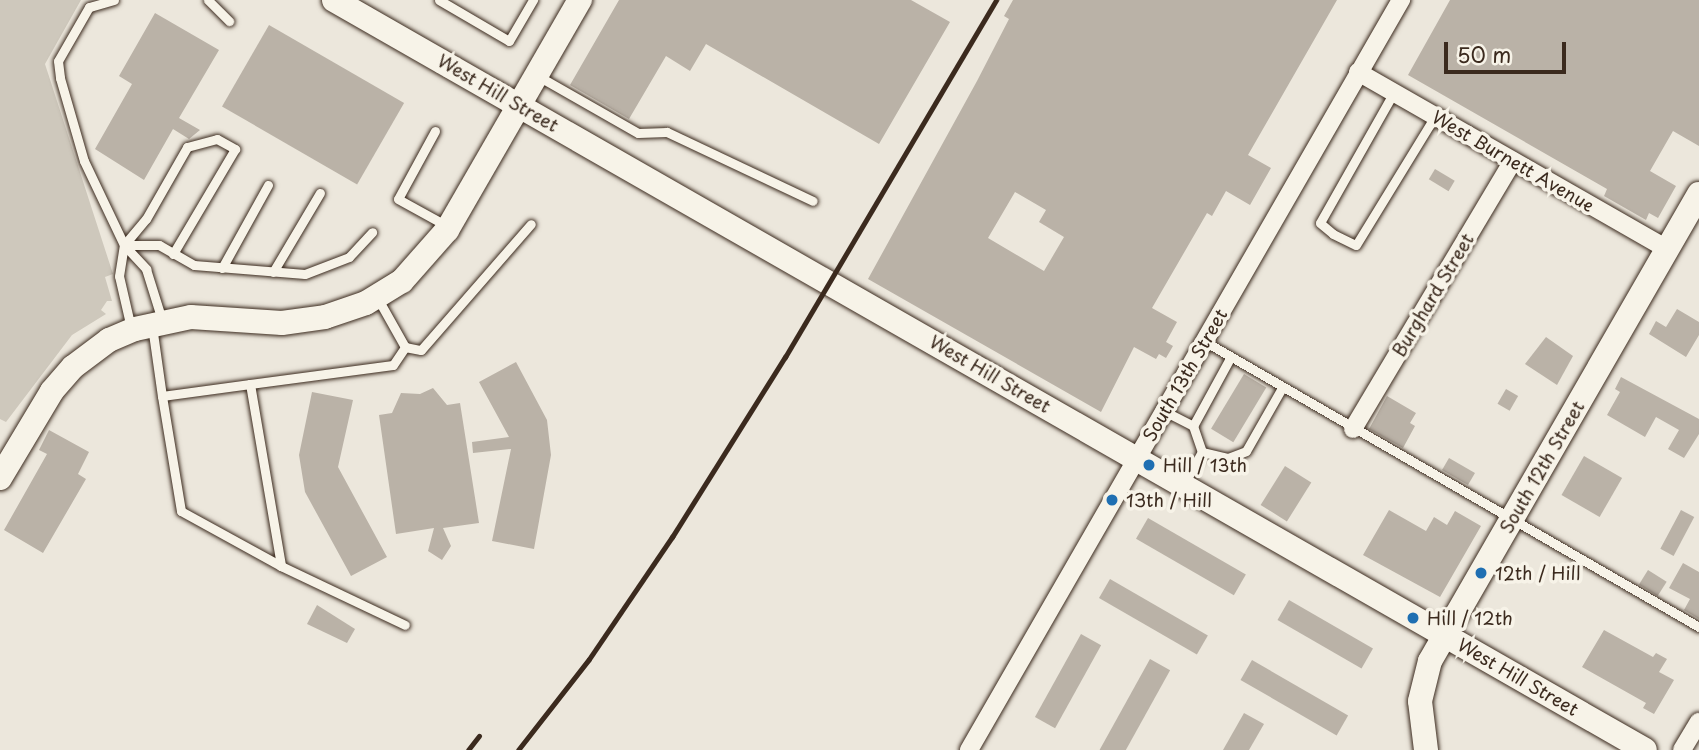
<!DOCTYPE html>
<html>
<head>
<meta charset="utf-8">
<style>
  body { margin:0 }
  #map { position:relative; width:1699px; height:750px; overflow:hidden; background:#ece7dc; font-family:"Playpen Sans",sans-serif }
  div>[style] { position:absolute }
  .green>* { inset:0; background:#cec8bc }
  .building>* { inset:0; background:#bab2a7; transform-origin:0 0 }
  .roads { filter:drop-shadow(0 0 2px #3b2a1e) drop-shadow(0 0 2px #3b2a1e) }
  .lane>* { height:9px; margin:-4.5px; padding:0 4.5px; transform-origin:4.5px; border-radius:4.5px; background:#f7f3e8 }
  .street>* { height:18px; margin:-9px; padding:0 9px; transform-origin:9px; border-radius:9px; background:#f7f3e8 }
  .secondary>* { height:24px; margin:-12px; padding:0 12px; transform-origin:12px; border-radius:12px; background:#f7f3e8 }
  .rail>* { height:5px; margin:-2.5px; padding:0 2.5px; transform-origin:2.5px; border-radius:2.5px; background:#3b2a1e }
  .dots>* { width:19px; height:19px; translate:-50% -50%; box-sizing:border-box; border:4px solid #f7f3e8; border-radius:50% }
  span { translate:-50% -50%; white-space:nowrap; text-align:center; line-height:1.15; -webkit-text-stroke:7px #f7f3e8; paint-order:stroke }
  .street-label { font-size:18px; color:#3b2a1e }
  .poi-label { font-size:18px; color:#3b2a1e }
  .left { translate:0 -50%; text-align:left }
  .scale { position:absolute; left:1444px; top:42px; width:122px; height:32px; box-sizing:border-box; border:4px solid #3b2a1e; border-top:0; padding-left:9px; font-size:21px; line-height:24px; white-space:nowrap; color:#3b2a1e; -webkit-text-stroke:5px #f7f3e8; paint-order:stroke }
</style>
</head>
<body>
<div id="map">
  <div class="green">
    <i style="clip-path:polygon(0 0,81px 0,45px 64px,113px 274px,105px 277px,112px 301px,107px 301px,101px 310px,106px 314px,72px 335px,6px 422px,0 419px)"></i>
  </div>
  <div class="building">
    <i style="clip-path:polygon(619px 0,911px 0,950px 22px,879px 144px,706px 44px,690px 71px,666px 56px,629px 119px,570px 85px)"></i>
    <i style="clip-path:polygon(evenodd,1013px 0,1337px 0,1248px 155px,1271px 168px,1250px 205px,1226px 191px,1212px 216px,1207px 213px,1152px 308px,1177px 322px,1166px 342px,1173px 346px,1166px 358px,1159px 354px,1156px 359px,1134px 347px,1101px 412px,868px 279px,977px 81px,1009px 19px,1004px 16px,1013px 0,1015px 192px,1046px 210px,1039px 222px,1064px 237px,1044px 271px,988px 238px,1015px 192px)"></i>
    <i style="clip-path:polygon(1450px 0,1699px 0,1699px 146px,1673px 131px,1650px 171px,1676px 186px,1658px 218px,1649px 213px,1646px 220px,1604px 196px,1607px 189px,1408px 75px)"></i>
    <i style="clip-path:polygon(155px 13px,219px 50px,179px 118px,200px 130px,189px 139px,173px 129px,144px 180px,95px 149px,132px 84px,119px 76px)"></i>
    <i style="left:269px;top:25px;width:156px;height:94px;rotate:30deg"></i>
    <i style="left:1435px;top:169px;width:23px;height:12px;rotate:31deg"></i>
    <i style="clip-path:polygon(1677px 309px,1699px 322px,1699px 335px,1686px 357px,1649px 334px,1656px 321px,1666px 327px)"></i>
    <i style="clip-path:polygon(1546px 337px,1573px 356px,1557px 385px,1525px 364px)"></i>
    <i style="clip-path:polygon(516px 362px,547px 420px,551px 455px,534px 549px,492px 541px,511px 449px,473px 453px,472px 442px,509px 437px,479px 382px)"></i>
    <i style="left:1244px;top:374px;width:26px;height:64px;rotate:31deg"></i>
    <i style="clip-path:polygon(1621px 377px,1699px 419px,1699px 434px,1684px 458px,1668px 449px,1679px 430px,1656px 417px,1645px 437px,1607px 415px,1620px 392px,1615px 389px)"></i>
    <i style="clip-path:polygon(433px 388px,447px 405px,460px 403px,479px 523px,443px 528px,451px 546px,442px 560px,428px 551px,434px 528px,396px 534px,379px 415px,392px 413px,401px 393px,420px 394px)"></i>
    <i style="left:1506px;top:389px;width:14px;height:17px;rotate:30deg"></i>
    <i style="clip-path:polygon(312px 392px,353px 400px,338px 467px,387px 557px,351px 576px,305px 492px,299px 455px)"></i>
    <i style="clip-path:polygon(1387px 396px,1416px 413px,1410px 423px,1415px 426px,1403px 448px,1369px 429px)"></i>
    <i style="clip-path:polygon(49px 430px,89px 452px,78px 474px,86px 479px,43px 553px,4px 530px,47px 454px,39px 450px)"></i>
    <i style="left:1584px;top:456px;width:44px;height:45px;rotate:30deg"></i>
    <i style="left:1449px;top:458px;width:30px;height:14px;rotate:30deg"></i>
    <i style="left:1285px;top:466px;width:31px;height:46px;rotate:32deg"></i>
    <i style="clip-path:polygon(1389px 510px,1426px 531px,1434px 517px,1447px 525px,1455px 511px,1481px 526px,1440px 597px,1363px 555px)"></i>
    <i style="left:1681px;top:510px;width:15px;height:44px;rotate:28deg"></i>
    <i style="left:1148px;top:518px;width:113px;height:24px;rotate:30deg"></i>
    <i style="clip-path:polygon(1683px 563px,1699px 572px,1699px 619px,1684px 610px,1690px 599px,1669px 588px)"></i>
    <i style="left:1648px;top:570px;width:22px;height:17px;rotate:32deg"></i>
    <i style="left:1110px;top:579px;width:113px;height:22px;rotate:30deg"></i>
    <i style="left:1289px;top:600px;width:97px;height:23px;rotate:30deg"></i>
    <i style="clip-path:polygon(317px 605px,355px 629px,347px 643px,307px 624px)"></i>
    <i style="clip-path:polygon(1604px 630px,1653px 657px,1656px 653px,1667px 659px,1659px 672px,1674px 680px,1654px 714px,1643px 708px,1646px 703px,1582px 667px)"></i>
    <i style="left:1081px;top:634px;width:23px;height:95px;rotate:29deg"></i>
    <i style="left:1150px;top:659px;width:23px;height:105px;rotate:29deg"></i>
    <i style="left:1252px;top:660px;width:111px;height:23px;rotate:30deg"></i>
    <i style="clip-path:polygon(1244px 713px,1264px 724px,1249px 750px,1223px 750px)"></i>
  </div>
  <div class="roads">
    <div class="lane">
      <i style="left:114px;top:0;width:26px;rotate:164deg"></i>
      <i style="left:89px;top:7px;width:62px;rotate:119.9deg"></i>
      <i style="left:58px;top:61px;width:17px;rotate:83deg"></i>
      <i style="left:60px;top:78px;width:86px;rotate:73.9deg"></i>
      <i style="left:84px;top:161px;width:93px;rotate:64.5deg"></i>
      <i style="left:124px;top:245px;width:33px;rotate:47deg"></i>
      <i style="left:146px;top:269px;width:53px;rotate:72.6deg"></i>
      <i style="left:208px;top:0;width:30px;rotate:45deg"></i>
      <i style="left:439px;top:0;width:81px;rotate:30.4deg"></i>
      <i style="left:509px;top:41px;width:48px;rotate:-59.7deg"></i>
      <i style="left:538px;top:76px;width:115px;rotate:29.7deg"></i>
      <i style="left:638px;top:133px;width:29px;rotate:-2deg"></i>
      <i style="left:667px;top:132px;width:161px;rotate:25.3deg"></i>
      <i style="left:1394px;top:92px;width:150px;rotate:119.5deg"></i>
      <i style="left:1320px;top:223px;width:17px;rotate:40deg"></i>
      <i style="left:1333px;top:234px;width:25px;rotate:26deg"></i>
      <i style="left:1356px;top:245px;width:151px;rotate:-58.5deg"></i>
      <i style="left:435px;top:131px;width:77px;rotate:118.6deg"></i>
      <i style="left:398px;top:199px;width:56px;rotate:28.9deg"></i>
      <i style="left:124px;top:245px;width:35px"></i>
      <i style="left:159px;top:245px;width:40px;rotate:29.7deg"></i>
      <i style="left:194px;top:265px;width:111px;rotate:4.6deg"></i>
      <i style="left:305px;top:274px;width:47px;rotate:-21.1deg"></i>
      <i style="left:349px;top:257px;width:34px;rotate:-47deg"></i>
      <i style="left:222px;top:268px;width:95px;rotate:-61deg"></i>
      <i style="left:273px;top:272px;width:92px;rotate:-59.3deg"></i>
      <i style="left:152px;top:326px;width:71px;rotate:81.9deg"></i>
      <i style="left:131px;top:328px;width:53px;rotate:-103deg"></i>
      <i style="left:119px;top:276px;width:31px;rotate:-81deg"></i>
      <i style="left:124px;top:245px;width:34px;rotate:-50deg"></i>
      <i style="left:146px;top:219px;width:83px;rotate:-60.3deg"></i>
      <i style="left:187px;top:147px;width:31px;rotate:-15deg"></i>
      <i style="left:217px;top:139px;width:21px;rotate:29deg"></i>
      <i style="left:235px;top:149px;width:122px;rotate:120.6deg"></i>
      <i style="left:1204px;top:341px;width:572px;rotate:30.02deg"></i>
      <i style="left:405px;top:347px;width:16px;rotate:11deg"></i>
      <i style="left:421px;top:350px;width:167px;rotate:-48.9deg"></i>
      <i style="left:250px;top:384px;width:185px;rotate:80.3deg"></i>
      <i style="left:281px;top:566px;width:114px;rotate:-151.2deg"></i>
      <i style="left:181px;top:511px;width:117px;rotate:-99.4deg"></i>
      <i style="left:162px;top:396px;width:89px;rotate:-7.8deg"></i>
      <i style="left:250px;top:384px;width:144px;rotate:-7.6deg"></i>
      <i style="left:393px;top:365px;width:22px;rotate:-56deg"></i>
      <i style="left:405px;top:347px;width:55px;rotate:-119.4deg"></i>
      <i style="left:1164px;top:411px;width:33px;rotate:27deg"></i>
      <i style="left:1202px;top:452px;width:28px;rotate:-109deg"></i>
      <i style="left:1193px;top:426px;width:77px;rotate:-61.4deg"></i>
      <i style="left:1184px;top:484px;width:37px;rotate:-61deg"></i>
      <i style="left:1202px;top:452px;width:27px;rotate:13deg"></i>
      <i style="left:1228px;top:458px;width:19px;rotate:-21deg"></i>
      <i style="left:1246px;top:451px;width:73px;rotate:-60.3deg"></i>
      <i style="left:281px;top:566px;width:137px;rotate:25.4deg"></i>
    </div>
    <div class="street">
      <i style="left:1358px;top:72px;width:356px;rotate:29.8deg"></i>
      <i style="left:1353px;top:429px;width:312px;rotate:-59.2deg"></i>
      <i style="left:969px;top:750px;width:866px;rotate:-60.06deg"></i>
      <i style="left:1682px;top:750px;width:33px;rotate:-59deg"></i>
    </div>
    <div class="secondary">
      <i style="left:334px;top:0;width:1510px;rotate:29.77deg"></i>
      <i style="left:0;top:478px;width:101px;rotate:-59.1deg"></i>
      <i style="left:52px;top:391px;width:32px;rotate:-49deg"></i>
      <i style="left:73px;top:367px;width:45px;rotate:-36.9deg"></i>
      <i style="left:109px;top:340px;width:28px;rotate:-23deg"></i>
      <i style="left:135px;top:329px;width:57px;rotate:-12.1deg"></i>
      <i style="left:191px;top:317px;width:91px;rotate:3.8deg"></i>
      <i style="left:282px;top:323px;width:43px;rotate:-7.9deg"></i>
      <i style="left:325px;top:317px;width:43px;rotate:-18.9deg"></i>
      <i style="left:366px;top:303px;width:42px;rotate:-31.4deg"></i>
      <i style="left:402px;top:281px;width:68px;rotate:-48.6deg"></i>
      <i style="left:447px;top:230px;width:266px;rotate:-60deg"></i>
      <i style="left:1426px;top:750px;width:49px;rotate:-97deg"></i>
      <i style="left:1420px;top:701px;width:41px;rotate:-76deg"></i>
      <i style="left:1430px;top:661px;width:539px;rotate:-60.06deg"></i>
    </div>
  </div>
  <div class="rail">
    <i style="left:468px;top:750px;width:18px;rotate:-52deg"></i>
    <i style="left:518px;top:750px;width:115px;rotate:-52deg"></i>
    <i style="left:589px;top:659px;width:148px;rotate:-55.8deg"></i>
    <i style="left:672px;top:537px;width:213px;rotate:-57.9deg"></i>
    <i style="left:785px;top:357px;width:415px;rotate:-59.4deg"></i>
  </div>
  <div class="dots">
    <i style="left:1149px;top:465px;background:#1f6fb2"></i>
    <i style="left:1112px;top:500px;background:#1f6fb2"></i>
    <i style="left:1481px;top:573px;background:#1f6fb2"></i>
    <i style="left:1413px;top:618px;background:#1f6fb2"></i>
  </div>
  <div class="street-label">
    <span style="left:498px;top:93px;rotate:30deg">West Hill Street</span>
    <span style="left:1513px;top:161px;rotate:30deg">West Burnett Avenue</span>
    <span style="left:1433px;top:295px;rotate:-59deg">Burghard Street</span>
    <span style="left:990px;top:374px;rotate:30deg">West Hill Street</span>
    <span style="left:1185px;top:375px;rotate:-60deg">South 13th Street</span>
    <span style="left:1542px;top:467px;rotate:-60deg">South 12th Street</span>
    <span style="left:1518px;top:677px;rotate:30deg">West Hill Street</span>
  </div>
  <div class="poi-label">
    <span class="left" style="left:1163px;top:465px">Hill / 13th</span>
    <span class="left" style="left:1126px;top:500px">13th / Hill</span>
    <span class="left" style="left:1495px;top:573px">12th / Hill</span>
    <span class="left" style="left:1427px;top:618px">Hill / 12th</span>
  </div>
  <div class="scale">50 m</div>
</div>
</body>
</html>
